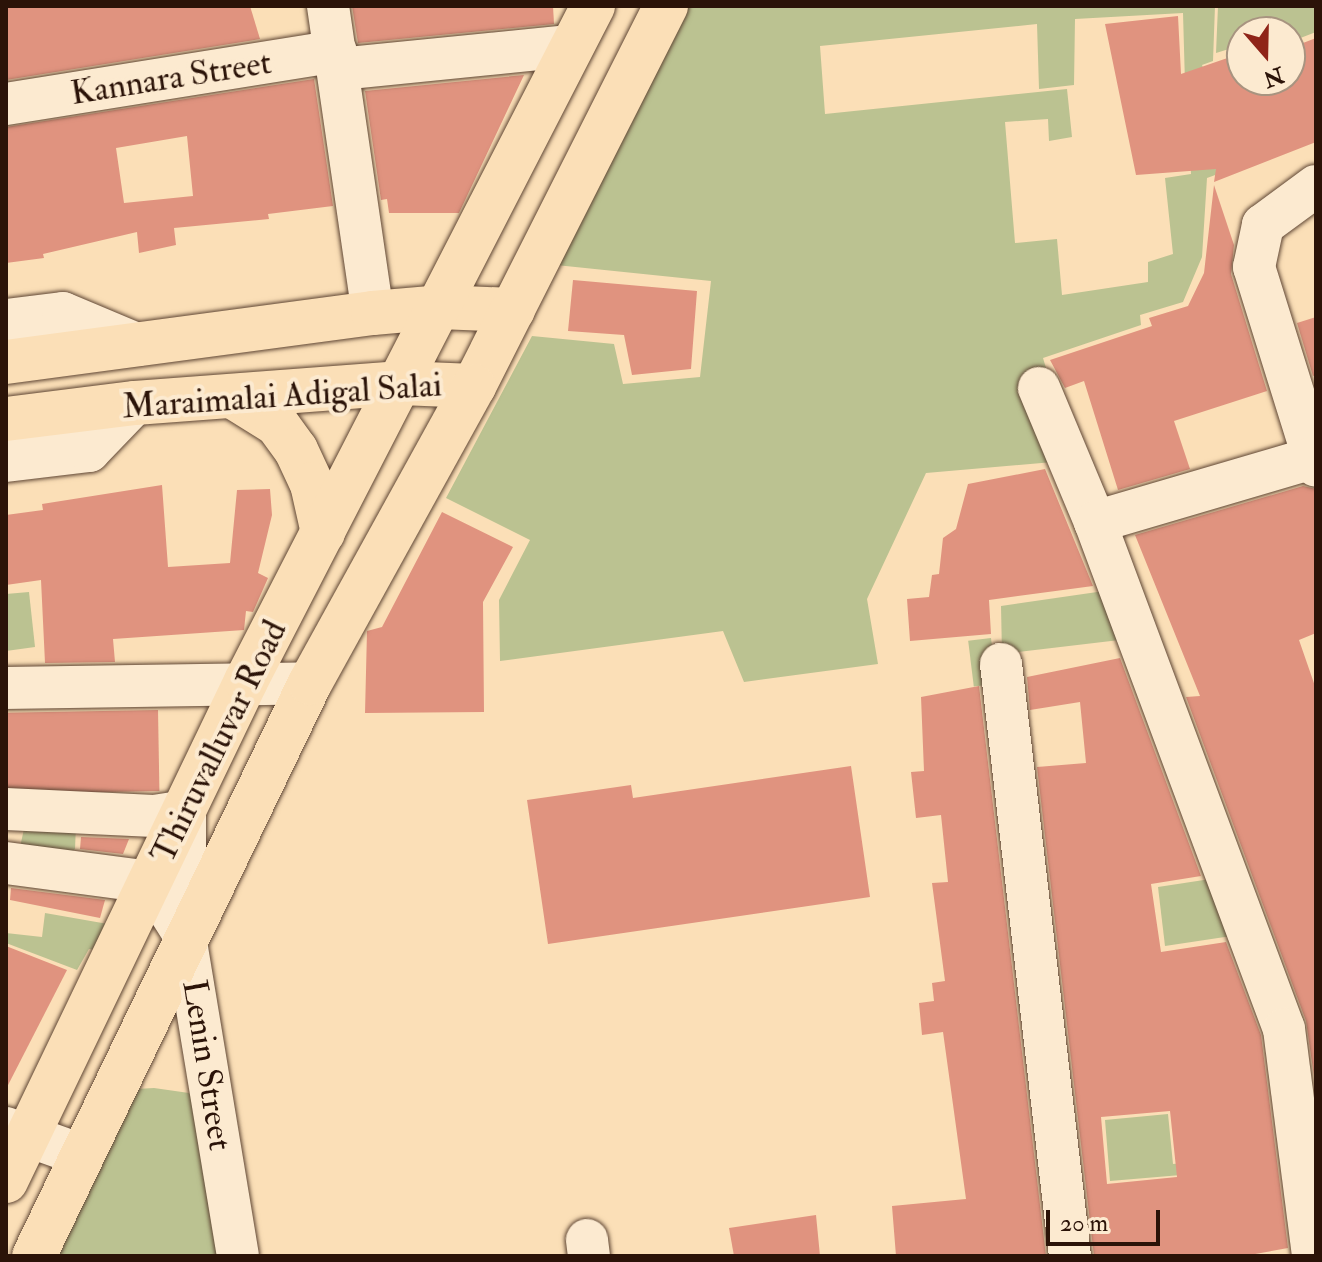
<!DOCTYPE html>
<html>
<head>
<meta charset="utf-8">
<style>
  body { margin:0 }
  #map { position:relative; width:1322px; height:1262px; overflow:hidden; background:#fbdfb7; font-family:"IM FELL Double Pica",serif }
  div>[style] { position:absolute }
  .green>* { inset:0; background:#bbc291; transform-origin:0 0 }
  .building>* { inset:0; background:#e0937f; transform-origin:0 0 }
  .roads { filter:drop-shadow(0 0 2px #5f4634) drop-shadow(0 0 2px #5f4634) }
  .minor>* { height:42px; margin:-21px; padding:0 21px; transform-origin:21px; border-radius:21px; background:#fcead0 }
  .major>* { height:44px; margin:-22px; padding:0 22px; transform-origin:22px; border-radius:22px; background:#fbdfb7 }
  span { translate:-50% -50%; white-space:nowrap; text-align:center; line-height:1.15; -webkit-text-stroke:8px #fcead0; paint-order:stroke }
  .street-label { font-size:34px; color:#2b1308 }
  .frame { position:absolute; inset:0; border:8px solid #2b1308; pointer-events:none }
  .north { position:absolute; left:1226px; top:16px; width:80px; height:80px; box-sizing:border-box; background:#fcead0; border:2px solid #a89480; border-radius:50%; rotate:160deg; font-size:22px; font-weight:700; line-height:32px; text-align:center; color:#2b1308 }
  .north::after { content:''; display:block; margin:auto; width:28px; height:36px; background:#8f2418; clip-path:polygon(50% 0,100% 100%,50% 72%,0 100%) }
  .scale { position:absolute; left:1046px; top:1210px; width:114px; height:36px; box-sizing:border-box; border:4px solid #2b1308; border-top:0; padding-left:10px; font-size:24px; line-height:28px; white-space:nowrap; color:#2b1308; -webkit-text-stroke:6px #fcead0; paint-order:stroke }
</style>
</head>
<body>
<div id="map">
  <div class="green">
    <i style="clip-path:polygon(686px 6px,1215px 6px,1213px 61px,1202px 65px,1218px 108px,1186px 119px,1183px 13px,1075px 19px,1074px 85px,1039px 89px,1037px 24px,820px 46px,825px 114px,1067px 89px,1072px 137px,1049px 141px,1048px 119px,1005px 122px,1015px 243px,1057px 239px,1062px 295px,1148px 282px,1148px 262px,1173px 254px,1165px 178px,1191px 174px,1189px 121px,1229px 170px,1207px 178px,1202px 257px,1183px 302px,1140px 315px,1141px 325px,1043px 358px,1049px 378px,1053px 462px,926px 473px,867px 599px,878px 664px,744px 682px,723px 631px,500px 661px,499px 600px,530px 540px,446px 498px,532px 336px,614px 344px,623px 384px,700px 377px,711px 281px,556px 265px)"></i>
    <i style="clip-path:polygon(1218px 6px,1316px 6px,1316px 32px,1290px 42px,1290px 32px,1242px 32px,1242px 45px,1216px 53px)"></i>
    <i style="clip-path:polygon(1111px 590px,1128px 639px,1002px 654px,1001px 606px)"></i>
    <i style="clip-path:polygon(29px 592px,35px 647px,6px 651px,6px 594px)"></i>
    <i style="left:991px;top:638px;width:46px;height:23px;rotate:83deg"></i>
    <i style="clip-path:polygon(26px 820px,76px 825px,75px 849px,68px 856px,20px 847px)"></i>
    <i style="clip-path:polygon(1217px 878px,1238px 935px,1165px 946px,1158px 887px)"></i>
    <i style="clip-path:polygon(45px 913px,125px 927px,109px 952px,89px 949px,77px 970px,6px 943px,6px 933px,42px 937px)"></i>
    <i style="clip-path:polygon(154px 1088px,189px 1093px,215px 1118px,238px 1256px,35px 1256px,118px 1090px)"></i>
    <i style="clip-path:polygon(1168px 1114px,1173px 1164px,1215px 1160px,1181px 1175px,1110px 1181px,1105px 1120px)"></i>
  </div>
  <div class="building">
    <i style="clip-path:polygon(6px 6px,250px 6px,260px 39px,6px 80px)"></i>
    <i style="clip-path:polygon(352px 6px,553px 6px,554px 24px,358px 43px)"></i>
    <i style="clip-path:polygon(1178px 16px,1181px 74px,1242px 53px,1242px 80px,1290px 80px,1290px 48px,1316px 38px,1316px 142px,1214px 182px,1216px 169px,1136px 175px,1105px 24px)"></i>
    <i style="clip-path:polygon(524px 75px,459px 213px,389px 213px,387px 199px,381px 200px,365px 91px)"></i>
    <i style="clip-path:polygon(evenodd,314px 79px,333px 206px,268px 214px,269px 219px,174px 228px,176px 245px,139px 253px,137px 232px,43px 254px,44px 258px,6px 263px,6px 127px,314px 79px,187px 136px,193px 196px,124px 203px,116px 148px,187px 136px)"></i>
    <i style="clip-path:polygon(1214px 185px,1234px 245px,1231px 274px,1267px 391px,1174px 421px,1190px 469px,1118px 490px,1084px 381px,1065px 388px,1050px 360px,1152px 326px,1149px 318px,1188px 306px,1204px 273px)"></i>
    <i style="clip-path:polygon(573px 280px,697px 291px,691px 369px,632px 375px,624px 335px,568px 331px)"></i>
    <i style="clip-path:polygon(1316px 317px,1316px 375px,1313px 376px,1297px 323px)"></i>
    <i style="clip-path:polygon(1045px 469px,1093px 586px,989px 600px,991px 634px,910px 641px,907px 599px,929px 597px,932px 575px,939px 574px,943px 538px,956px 529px,968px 484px)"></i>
    <i style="clip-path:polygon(162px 485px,168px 567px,230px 563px,237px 490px,270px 489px,272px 515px,258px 573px,268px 578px,253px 612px,246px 611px,244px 630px,113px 639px,115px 662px,45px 663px,41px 580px,6px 585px,6px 515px,43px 510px,42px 504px)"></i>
    <i style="clip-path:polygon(1303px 486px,1316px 489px,1316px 633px,1299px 640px,1316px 689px,1316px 1090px,1306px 1021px,1186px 697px,1200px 696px,1135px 535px)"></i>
    <i style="clip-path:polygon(442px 512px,513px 547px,483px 602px,484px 712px,365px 713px,367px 631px,382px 627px)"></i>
    <i style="clip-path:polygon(evenodd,1120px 658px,1201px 876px,1151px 884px,1161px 952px,1226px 942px,1261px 1035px,1288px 1248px,1244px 1256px,1094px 1256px,1037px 767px,1086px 763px,1080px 702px,1030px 710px,1027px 677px,1120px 658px,1170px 1111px,1177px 1177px,1107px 1184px,1101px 1117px,1170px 1111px)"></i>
    <i style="clip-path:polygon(979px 686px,1046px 1256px,896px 1256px,892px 1206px,966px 1199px,943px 1032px,922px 1035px,919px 1003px,934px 1001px,932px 983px,945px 981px,932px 883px,948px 882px,941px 815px,916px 818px,911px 772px,924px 771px,921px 697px)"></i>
    <i style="left:158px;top:710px;width:81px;height:152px;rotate:89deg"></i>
    <i style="clip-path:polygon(851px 766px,870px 897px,548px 944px,527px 800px,631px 785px,633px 798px)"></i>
    <i style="clip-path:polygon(81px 837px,129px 839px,123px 854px,80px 849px)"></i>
    <i style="clip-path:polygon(11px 888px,105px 900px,100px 918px,10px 900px)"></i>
    <i style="clip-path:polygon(6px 946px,67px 970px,6px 1089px)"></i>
    <i style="clip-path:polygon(816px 1215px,820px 1256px,734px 1256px,729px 1228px)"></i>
  </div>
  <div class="roads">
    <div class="minor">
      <i style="left:328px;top:6px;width:310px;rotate:81.7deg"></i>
      <i style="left:339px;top:69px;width:232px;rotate:-5.7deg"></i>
      <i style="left:6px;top:104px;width:334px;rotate:-9.1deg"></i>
      <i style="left:1316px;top:186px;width:66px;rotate:143.7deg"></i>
      <i style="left:1263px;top:225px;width:43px;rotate:102.1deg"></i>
      <i style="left:1254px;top:267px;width:208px;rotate:72.7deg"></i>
      <i style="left:6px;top:320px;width:57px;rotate:-7deg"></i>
      <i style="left:63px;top:313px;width:82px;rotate:22.8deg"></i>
      <i style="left:1039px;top:388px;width:145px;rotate:67.3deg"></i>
      <i style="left:1095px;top:522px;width:541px;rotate:69.56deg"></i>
      <i style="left:1284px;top:1029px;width:229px;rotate:82.7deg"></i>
      <i style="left:6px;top:461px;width:84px;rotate:-6.9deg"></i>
      <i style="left:89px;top:451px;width:66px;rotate:-46.2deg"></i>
      <i style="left:1095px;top:522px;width:230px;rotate:-16.4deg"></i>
      <i style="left:1001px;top:664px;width:596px;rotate:83.35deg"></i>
      <i style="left:6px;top:688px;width:304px;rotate:-0.9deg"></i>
      <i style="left:6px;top:809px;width:148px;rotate:2.7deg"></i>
      <i style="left:154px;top:816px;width:31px;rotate:-9deg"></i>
      <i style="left:185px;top:811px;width:125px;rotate:90deg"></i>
      <i style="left:6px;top:863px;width:146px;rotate:7.5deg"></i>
      <i style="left:151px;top:882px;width:64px;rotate:57.8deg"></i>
      <i style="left:185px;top:936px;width:324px;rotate:80.6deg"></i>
      <i style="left:6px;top:1128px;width:80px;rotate:19.8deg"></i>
      <i style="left:587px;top:1240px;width:16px;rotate:83deg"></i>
    </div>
    <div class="major">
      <i style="left:6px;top:362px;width:370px;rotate:-7.6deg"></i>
      <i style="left:373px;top:313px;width:67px;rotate:-5.1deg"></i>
      <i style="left:440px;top:307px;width:73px;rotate:2.4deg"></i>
      <i style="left:232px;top:396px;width:53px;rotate:31.9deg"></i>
      <i style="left:277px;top:424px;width:32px;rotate:54deg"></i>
      <i style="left:296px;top:450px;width:38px;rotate:65deg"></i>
      <i style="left:312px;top:484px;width:50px;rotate:77.3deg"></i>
      <i style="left:6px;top:419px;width:130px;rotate:-7.1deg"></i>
      <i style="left:135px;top:403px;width:267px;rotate:-4.3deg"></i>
      <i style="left:401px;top:383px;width:73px;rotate:2.4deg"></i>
      <i style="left:474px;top:386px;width:426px;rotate:-63.2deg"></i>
      <i style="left:6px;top:1181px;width:555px;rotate:-64.36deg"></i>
      <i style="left:246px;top:681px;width:759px;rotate:-62.79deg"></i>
      <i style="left:34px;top:1256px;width:636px;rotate:-64.28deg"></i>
      <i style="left:310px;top:683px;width:339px;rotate:-61.1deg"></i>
    </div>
  </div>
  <div class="street-label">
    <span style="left:171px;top:78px;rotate:-9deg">Kannara Street</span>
    <span style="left:282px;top:396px;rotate:-4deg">Maraimalai Adigal Salai</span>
    <span style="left:219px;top:742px;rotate:-64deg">Thiruvalluvar Road</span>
    <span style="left:207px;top:1065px;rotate:81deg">Lenin Street</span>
  </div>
  <div class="frame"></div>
  <div class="north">N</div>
  <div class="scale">20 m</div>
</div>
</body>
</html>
